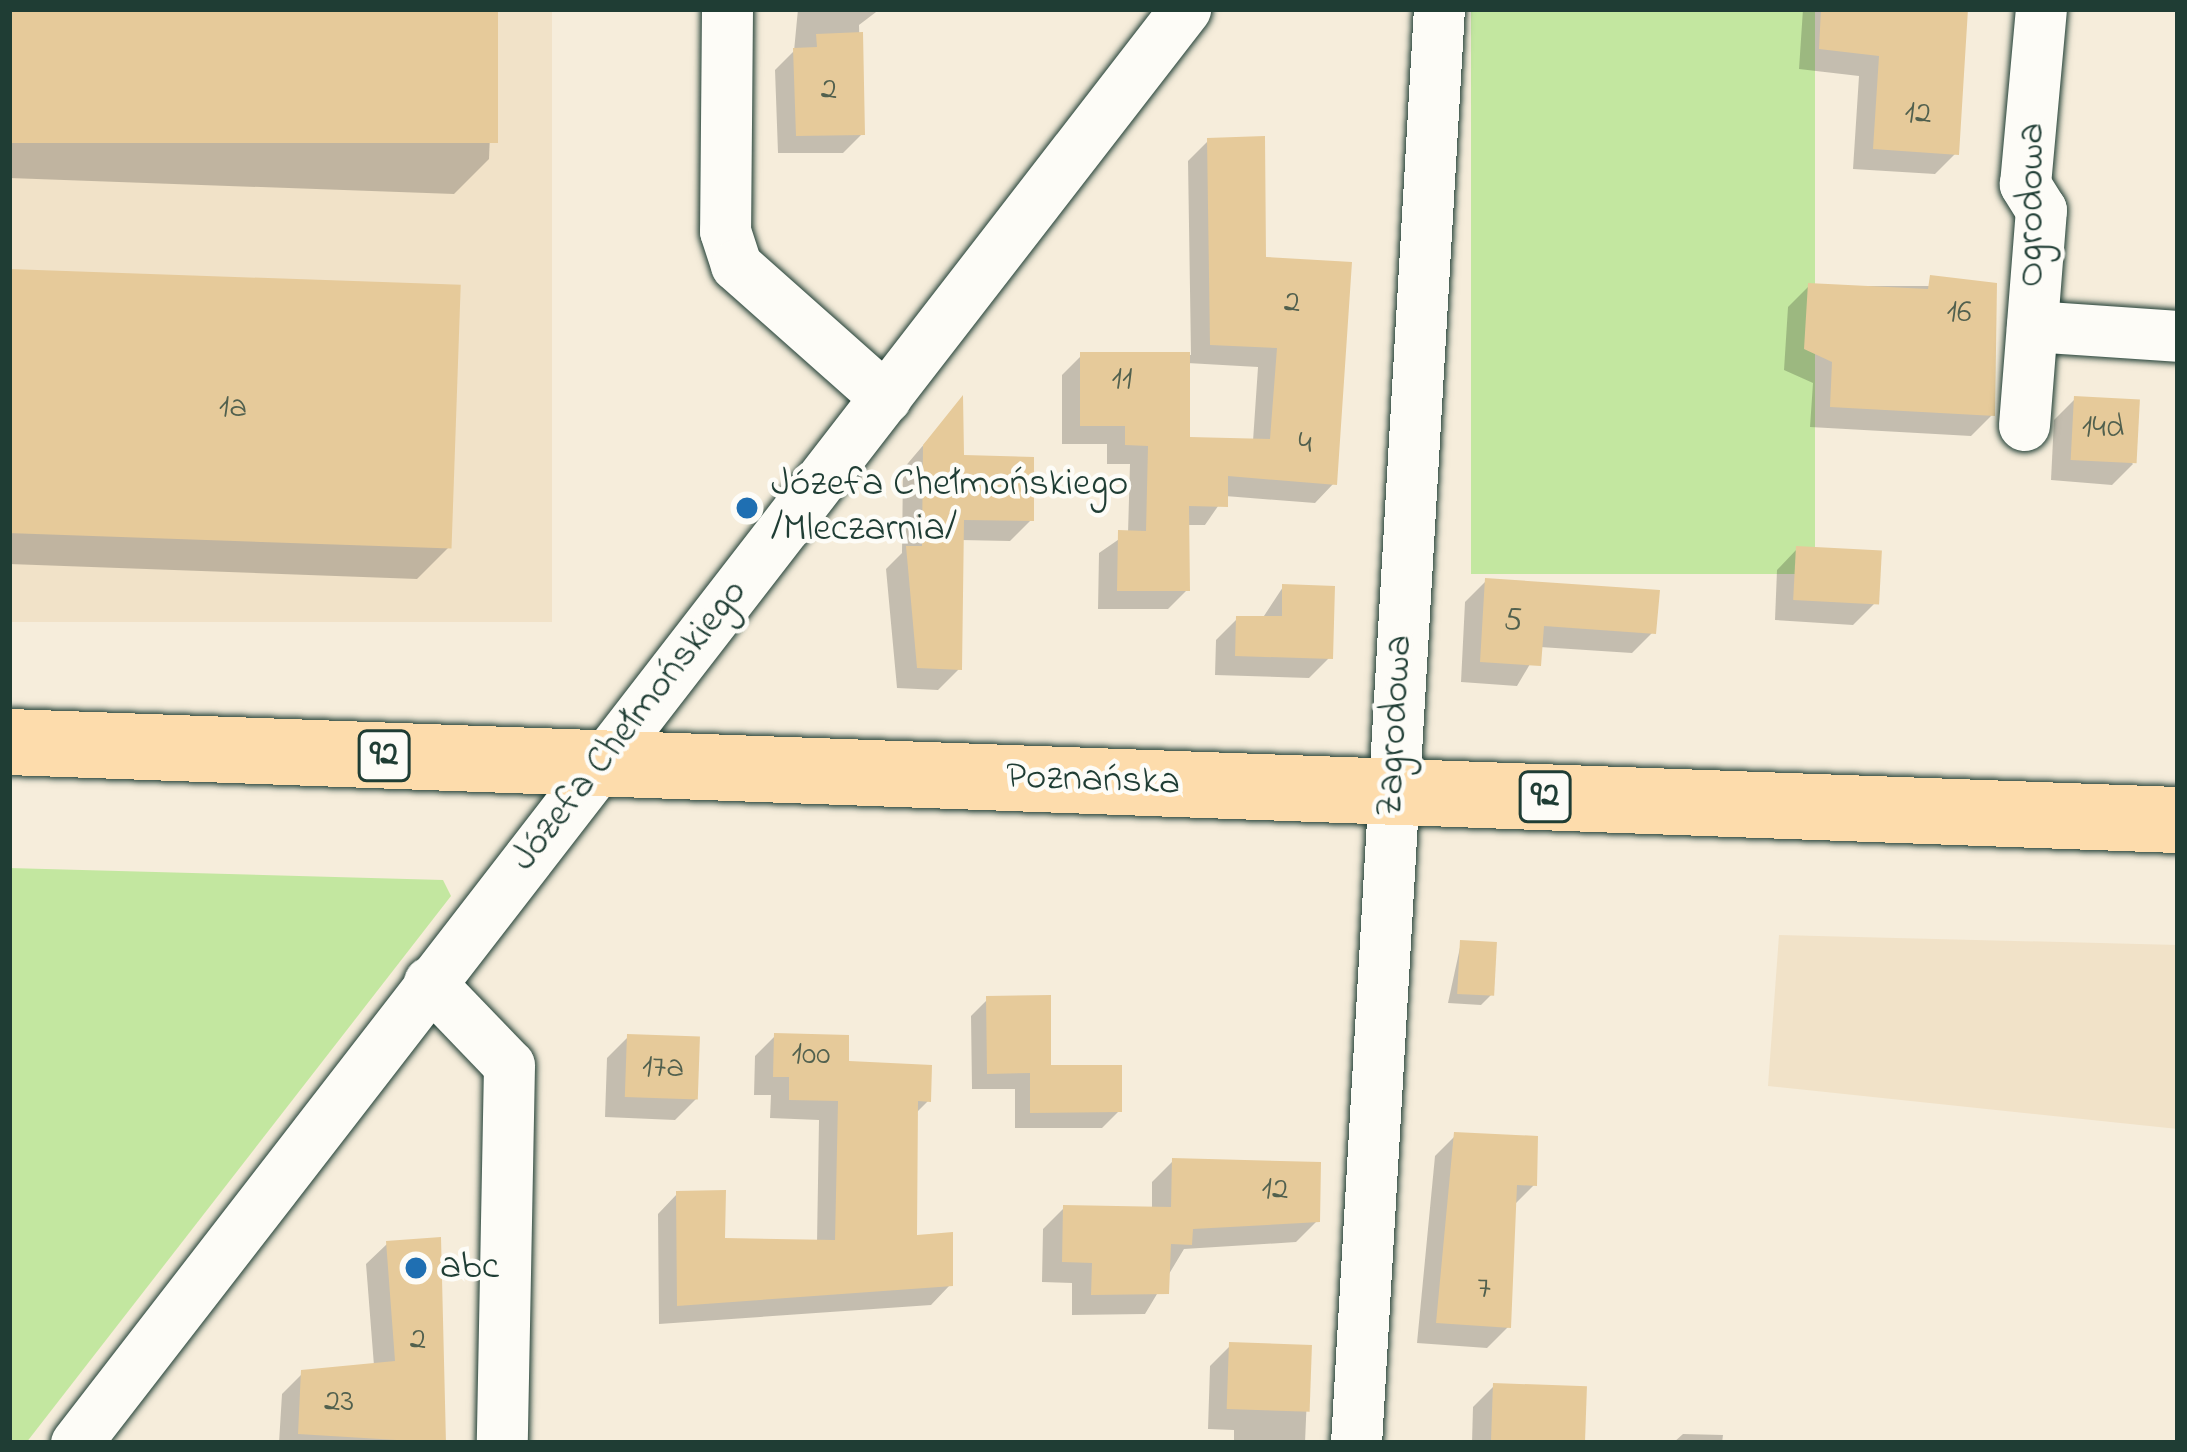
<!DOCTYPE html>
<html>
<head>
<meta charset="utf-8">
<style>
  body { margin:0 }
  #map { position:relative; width:2187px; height:1452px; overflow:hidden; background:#f6eddb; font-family:"Indie Flower",sans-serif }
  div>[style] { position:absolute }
  .built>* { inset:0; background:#f1e2c8; transform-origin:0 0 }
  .green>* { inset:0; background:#c3e7a0; transform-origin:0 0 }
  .shadow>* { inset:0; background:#0003 }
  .building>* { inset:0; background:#e6ca9a; transform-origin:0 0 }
  .roads { filter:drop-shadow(0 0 3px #1f3d34) drop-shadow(0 0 3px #1f3d34) }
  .minor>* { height:51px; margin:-25.5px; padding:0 25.5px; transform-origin:25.5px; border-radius:25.5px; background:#fdfcf7 }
  .major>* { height:66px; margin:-33px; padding:0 33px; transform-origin:33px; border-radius:33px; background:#fddcac }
  .dots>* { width:33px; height:33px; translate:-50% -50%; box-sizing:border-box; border:6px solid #fdfcf7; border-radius:50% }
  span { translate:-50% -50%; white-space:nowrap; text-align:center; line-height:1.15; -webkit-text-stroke:9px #fdfcf7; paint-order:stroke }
  .number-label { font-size:33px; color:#51604e }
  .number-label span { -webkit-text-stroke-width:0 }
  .shield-label span { padding:3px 9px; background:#fdfcf7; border:3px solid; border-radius:9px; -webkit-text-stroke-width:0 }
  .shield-label { font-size:36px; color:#1f3d34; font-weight:700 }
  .street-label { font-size:39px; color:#1f3d34 }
  .poi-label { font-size:39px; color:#1f3d34 }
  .left { translate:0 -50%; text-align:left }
  .frame { position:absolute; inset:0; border:12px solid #1f3d34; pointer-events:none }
</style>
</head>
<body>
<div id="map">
  <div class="built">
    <i style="left:9px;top:9px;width:543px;height:613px"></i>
    <i style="clip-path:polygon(1779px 935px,2178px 945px,2178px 1129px,1768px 1086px)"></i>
  </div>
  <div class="green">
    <i style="left:1471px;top:9px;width:344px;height:565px"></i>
    <i style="clip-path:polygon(9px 868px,443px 880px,451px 896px,26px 1443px,9px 1443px)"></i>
  </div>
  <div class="shadow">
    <i style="clip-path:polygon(9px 9px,495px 9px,489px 159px,454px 194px,9px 178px)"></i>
    <i style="clip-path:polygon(798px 9px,880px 9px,859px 25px,862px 134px,843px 153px,778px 153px,775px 70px,794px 51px)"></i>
    <i style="clip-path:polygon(1803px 9px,1966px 9px,1956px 153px,1935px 174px,1853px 169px,1859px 76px,1799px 69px)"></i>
    <i style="clip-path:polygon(evenodd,1208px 141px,1263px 260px,1334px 483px,1315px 503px,1225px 496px,1205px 525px,1186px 525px,1187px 590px,1168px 609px,1098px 609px,1099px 553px,1128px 533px,1130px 464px,1107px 464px,1107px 444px,1062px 444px,1062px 375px,1082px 355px,1191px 355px,1188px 161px,1208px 141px,1187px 363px,1258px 367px,1253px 441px,1187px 440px,1187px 363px)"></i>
    <i style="clip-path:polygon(9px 272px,448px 548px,417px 579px,9px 564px)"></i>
    <i style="clip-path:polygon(1809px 286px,1994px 286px,1992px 415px,1971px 436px,1810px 427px,1813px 383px,1784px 370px,1788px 307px)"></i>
    <i style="clip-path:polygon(2075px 399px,2133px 464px,2112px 485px,2051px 480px,2054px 420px)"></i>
    <i style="clip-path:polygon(960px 402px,961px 458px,1031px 520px,1010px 541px,960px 540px,959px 669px,938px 690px,897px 688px,886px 569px,902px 553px,903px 469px)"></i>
    <i style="clip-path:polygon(1797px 549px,1874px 604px,1853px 625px,1775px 620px,1777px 570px)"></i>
    <i style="clip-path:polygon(1486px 581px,1653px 632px,1632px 653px,1540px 647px,1517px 686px,1461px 682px,1465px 602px)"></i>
    <i style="clip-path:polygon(1283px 587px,1330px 657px,1309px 678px,1215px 675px,1216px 640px,1237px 619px,1262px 619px)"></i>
    <i style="clip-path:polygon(1461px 943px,1491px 995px,1481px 1005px,1448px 1003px)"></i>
    <i style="clip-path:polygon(988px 999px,1048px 1068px,1119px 1111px,1102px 1128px,1015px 1128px,1015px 1089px,972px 1089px,971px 1016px)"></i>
    <i style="clip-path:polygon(775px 1036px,928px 1101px,915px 1114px,914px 1238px,950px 1285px,931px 1305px,659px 1324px,658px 1214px,677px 1194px,722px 1240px,817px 1243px,819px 1120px,770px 1118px,771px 1095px,754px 1095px,755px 1056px)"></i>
    <i style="clip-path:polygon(628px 1037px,696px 1099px,675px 1120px,605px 1117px,607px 1058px)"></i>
    <i style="clip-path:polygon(1456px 1135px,1534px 1185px,1513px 1206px,1508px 1327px,1487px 1348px,1417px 1343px,1435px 1156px)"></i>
    <i style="clip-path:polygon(1173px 1161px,1317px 1221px,1296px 1242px,1184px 1249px,1145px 1314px,1072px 1315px,1072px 1283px,1042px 1282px,1043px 1229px,1064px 1208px,1152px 1210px,1152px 1182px)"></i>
    <i style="clip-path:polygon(438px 1240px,442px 1443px,279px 1443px,282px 1394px,303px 1373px,374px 1366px,366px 1264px,387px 1244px)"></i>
    <i style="clip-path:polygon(1231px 1345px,1309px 1348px,1305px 1443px,1234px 1443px,1234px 1430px,1208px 1429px,1210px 1366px)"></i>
    <i style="clip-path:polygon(1494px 1386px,1583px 1443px,1472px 1443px,1473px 1407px)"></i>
    <i style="clip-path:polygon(1683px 1434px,1723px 1435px,1722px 1443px,1673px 1443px)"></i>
  </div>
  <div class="building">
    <i style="left:9px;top:9px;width:489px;height:134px"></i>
    <i style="clip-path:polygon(1821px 9px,1968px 9px,1959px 155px,1873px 149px,1879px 56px,1819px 49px)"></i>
    <i style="clip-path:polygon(863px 32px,865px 135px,796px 136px,793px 48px,817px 47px,816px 34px)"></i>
    <i style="clip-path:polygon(1265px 136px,1266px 257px,1352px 262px,1337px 485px,1228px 476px,1228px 507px,1189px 506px,1190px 591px,1117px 591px,1118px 530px,1146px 531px,1148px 446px,1125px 445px,1125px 426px,1080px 426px,1080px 352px,1190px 352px,1190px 437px,1270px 439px,1277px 348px,1210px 345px,1207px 138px)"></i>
    <i style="left:9px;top:269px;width:452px;height:264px;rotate:2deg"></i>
    <i style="clip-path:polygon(1930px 275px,1997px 283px,1995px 416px,1830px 407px,1832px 362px,1804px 349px,1808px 283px,1928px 289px)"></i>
    <i style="clip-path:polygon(963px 395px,964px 455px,1034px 457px,1034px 521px,964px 520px,962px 670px,917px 668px,906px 546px,922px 546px,923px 445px)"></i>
    <i style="left:2074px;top:396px;width:66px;height:64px;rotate:3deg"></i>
    <i style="left:1796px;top:546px;width:86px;height:54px;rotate:3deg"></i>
    <i style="clip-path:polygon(1485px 578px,1660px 590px,1656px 634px,1544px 626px,1541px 666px,1480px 662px)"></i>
    <i style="clip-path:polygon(1282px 584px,1335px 586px,1333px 659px,1235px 656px,1236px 616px,1282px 616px)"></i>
    <i style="left:1460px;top:940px;width:37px;height:54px;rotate:3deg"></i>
    <i style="clip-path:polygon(1051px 995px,1051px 1065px,1122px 1065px,1122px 1112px,1030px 1113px,1030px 1073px,987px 1074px,986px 996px)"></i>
    <i style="clip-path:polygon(774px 1033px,849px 1035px,849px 1061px,932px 1065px,931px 1102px,918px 1101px,917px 1235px,953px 1232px,953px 1286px,677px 1306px,676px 1191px,726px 1190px,725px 1238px,835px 1240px,838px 1101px,789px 1100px,789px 1077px,773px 1077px)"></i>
    <i style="left:627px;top:1034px;width:73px;height:63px;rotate:2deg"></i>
    <i style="clip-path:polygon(1454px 1132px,1538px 1136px,1537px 1186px,1517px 1185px,1511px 1328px,1436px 1323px)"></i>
    <i style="clip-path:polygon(1172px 1158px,1321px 1162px,1320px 1222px,1193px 1229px,1192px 1245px,1171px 1244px,1169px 1294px,1091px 1295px,1092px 1263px,1062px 1262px,1063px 1205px,1171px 1207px)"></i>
    <i style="clip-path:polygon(441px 1237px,446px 1443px,298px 1434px,301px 1370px,395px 1361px,386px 1241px)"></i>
    <i style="left:1229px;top:1342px;width:83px;height:67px;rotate:2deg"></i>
    <i style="left:1493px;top:1383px;width:94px;height:60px;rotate:2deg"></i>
  </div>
  <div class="roads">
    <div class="minor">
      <i style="left:727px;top:9px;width:222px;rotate:90.5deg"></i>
      <i style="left:725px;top:231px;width:36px;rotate:72deg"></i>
      <i style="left:736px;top:265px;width:200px;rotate:41.6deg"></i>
      <i style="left:2032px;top:326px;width:146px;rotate:3.9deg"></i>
      <i style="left:2024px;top:425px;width:216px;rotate:-85.5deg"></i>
      <i style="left:2041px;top:210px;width:31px;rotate:-122deg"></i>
      <i style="left:2025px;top:184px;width:176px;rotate:-84.8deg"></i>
      <i style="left:429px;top:982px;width:115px;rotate:46.1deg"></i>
      <i style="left:509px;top:1065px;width:378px;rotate:91.1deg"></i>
      <i style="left:76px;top:1443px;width:1813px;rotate:-52.28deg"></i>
      <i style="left:1356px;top:1443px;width:1436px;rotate:-86.69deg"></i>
    </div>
    <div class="major">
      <i style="left:9px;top:742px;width:2170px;rotate:2.06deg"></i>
    </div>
  </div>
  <div class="dots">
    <i style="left:747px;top:508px;background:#1f6fb2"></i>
    <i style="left:416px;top:1268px;background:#1f6fb2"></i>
  </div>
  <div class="number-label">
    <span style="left:829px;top:91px">2</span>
    <span style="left:1918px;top:115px">12</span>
    <span style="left:1292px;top:304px">2</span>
    <span style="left:1959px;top:314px">16</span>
    <span style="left:1122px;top:381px">11</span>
    <span style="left:233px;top:409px">1a</span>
    <span style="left:2103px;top:429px">14d</span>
    <span style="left:1305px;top:445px">4</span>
    <span style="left:1513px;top:622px">5</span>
    <span style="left:811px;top:1056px">100</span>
    <span style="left:663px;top:1069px">17a</span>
    <span style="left:1275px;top:1191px">12</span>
    <span style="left:1484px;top:1290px">7</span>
    <span style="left:418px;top:1341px">2</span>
    <span style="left:339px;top:1403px">23</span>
  </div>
  <div class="shield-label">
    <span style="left:384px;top:756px">92</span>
    <span style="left:1545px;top:797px">92</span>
  </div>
  <div class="street-label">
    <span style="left:2033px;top:205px;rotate:-90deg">Ogrodowa</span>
    <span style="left:630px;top:726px;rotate:-52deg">Józefa Chełmońskiego</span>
    <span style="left:1396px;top:726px;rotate:-87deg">Zagrodowa</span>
    <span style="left:1093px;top:781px;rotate:2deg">Poznańska</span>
  </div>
  <div class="poi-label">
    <span class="left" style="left:771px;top:508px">Józefa Chełmońskiego<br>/Mleczarnia/</span>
    <span class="left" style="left:440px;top:1268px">abc</span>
  </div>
  <div class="frame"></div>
</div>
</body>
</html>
